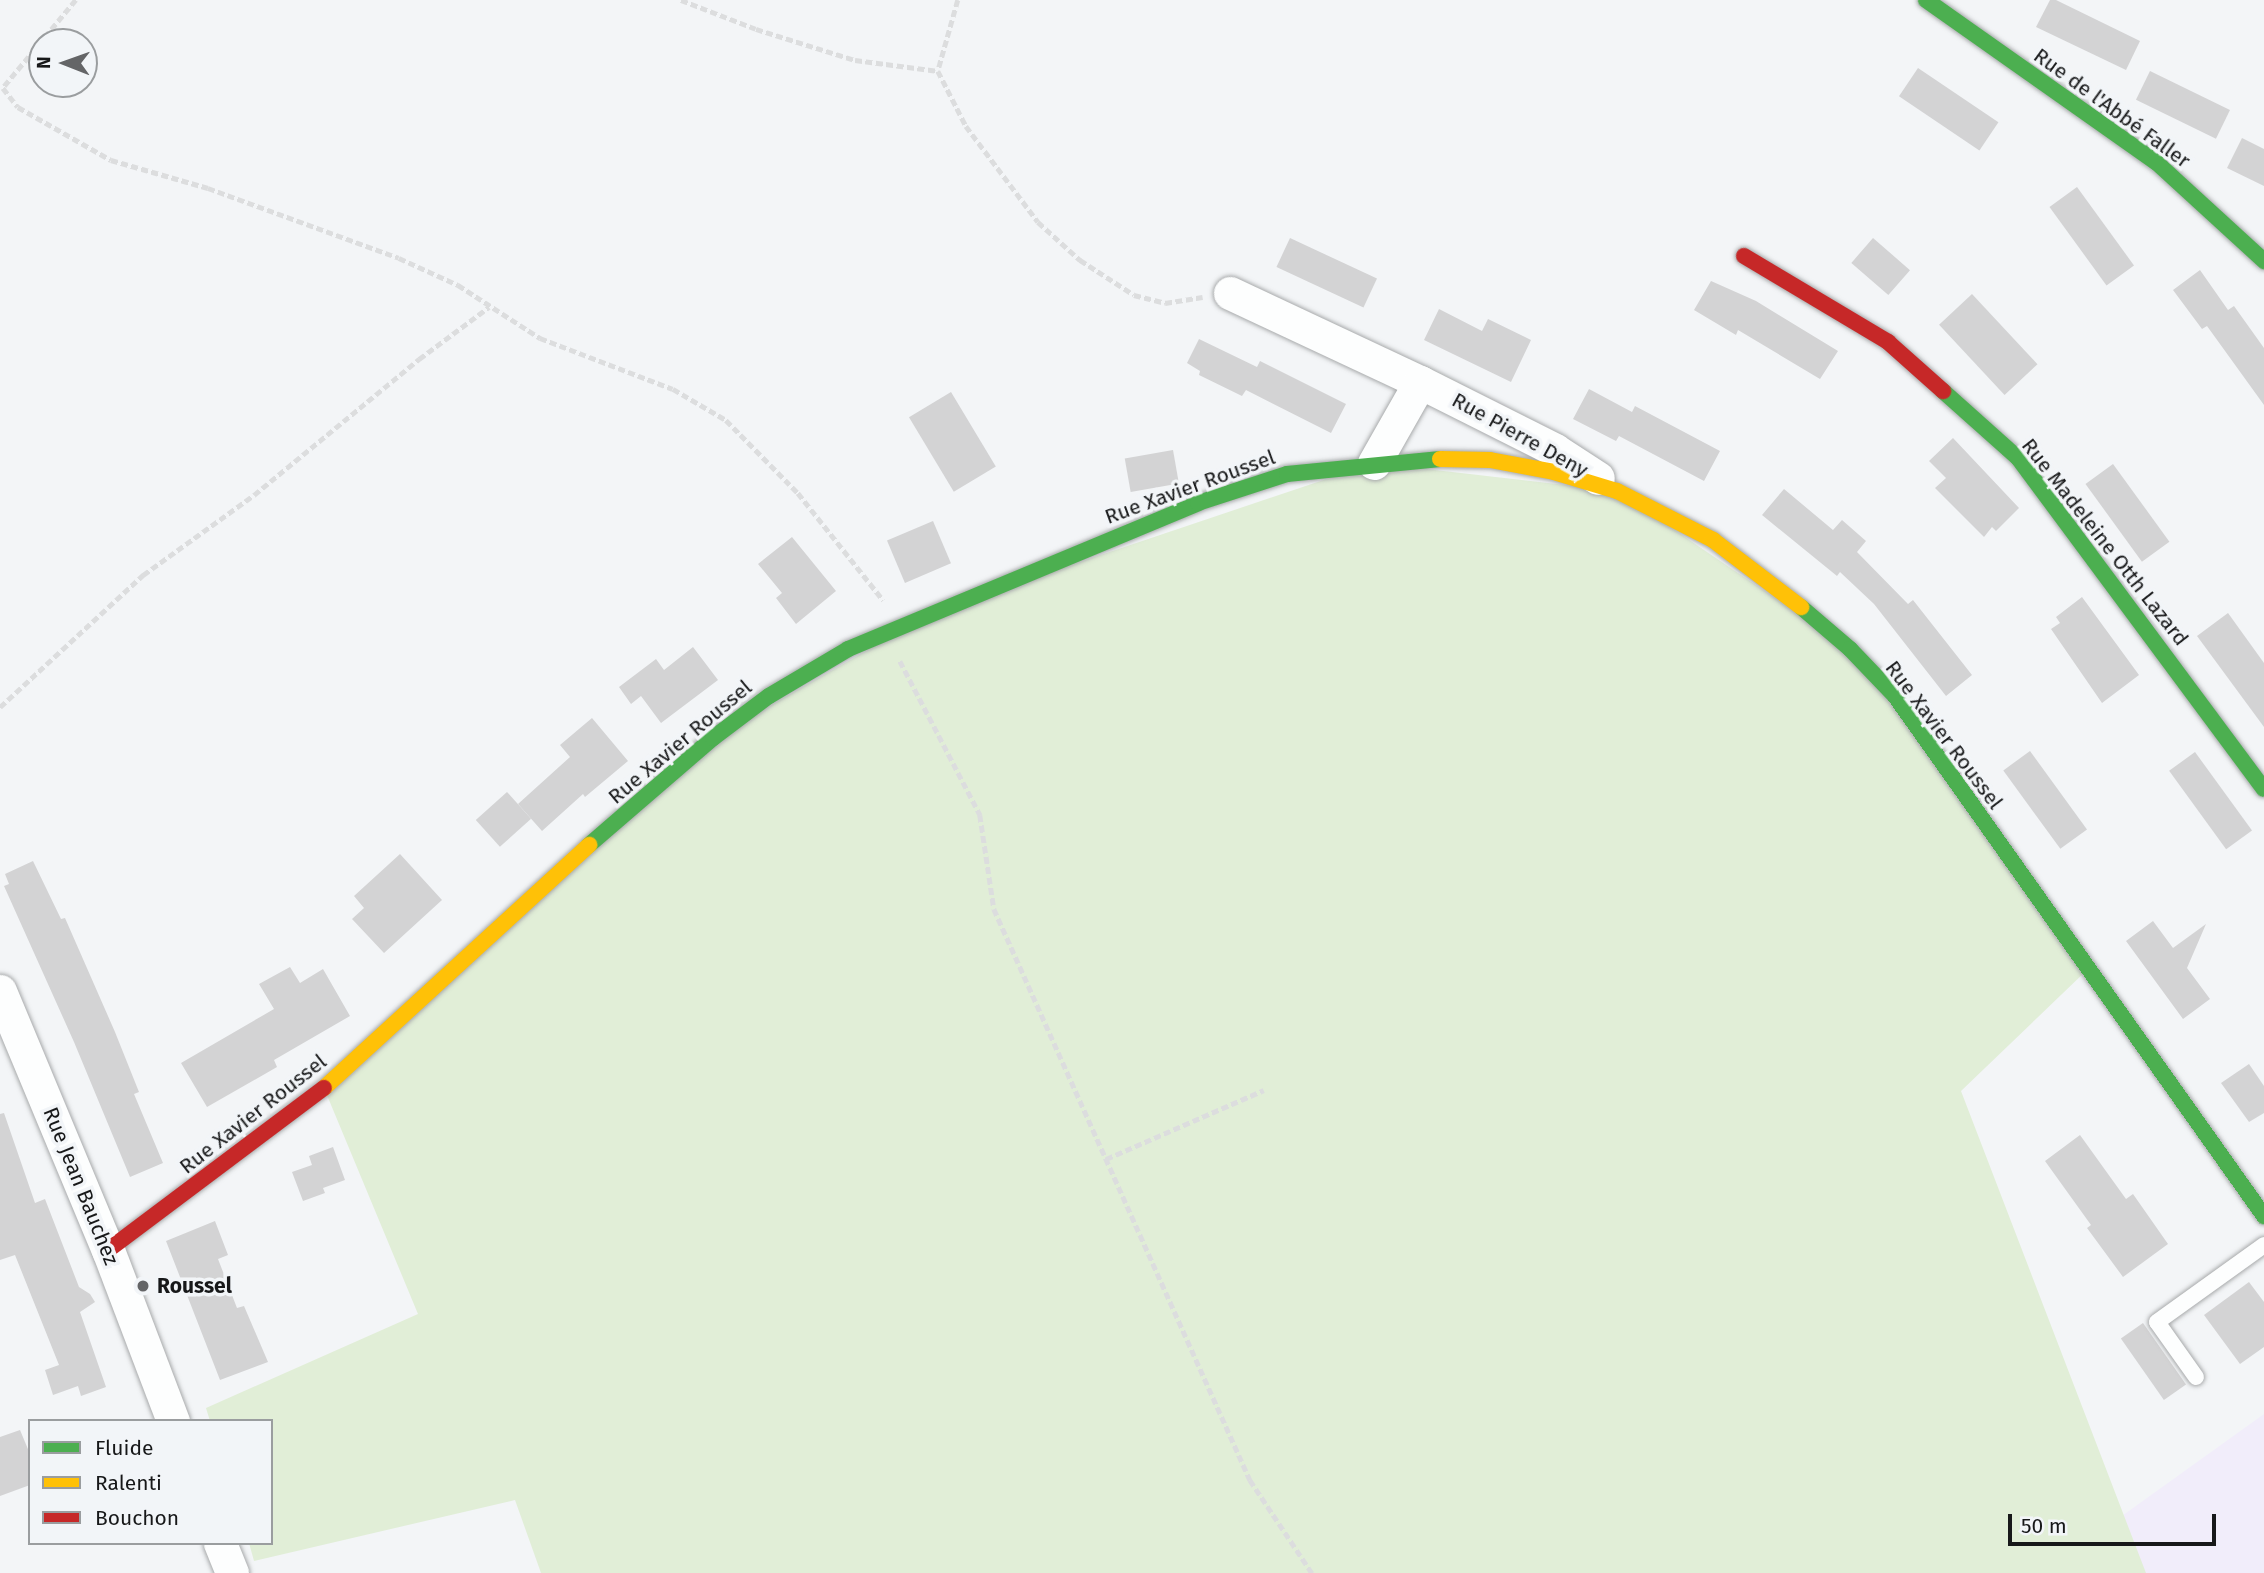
<!DOCTYPE html>
<html>
<head>
<meta charset="utf-8">
<style>
  body { margin:0 }
  #map { position:relative; width:2264px; height:1573px; overflow:hidden; background:#f3f5f7; font-family:"Fira Sans",sans-serif }
  div>[style] { position:absolute }
  .medical>* { inset:0; background:#f1edfa }
  .green>* { inset:0; background:#e1eed7 }
  .building>* { inset:0; background:#d3d3d4; transform-origin:0 0 }
  .path>* { height:4.5px; margin-top:-2.25px; transform-origin:0; background:repeating-linear-gradient(90deg,#dcddde 0 7px,transparent 0 10.5px) }
  .roads { filter:drop-shadow(0 0 2px #a8aaab) drop-shadow(0 0 2px #a8aaab) }
  .lane>* { height:16px; margin:-8px; padding:0 8px; transform-origin:8px; border-radius:8px; background:#fdfefe }
  .street>* { height:33px; margin:-16.5px; padding:0 16.5px; transform-origin:16.5px; border-radius:16.5px; background:#fdfefe }
  .fast>* { height:16px; margin:-8px; padding:0 8px; transform-origin:8px; border-radius:8px; background:#4caf50 }
  .slow>* { height:16px; margin:-8px; padding:0 8px; transform-origin:8px; border-radius:8px; background:#ffc107 }
  .jam>* { height:16px; margin:-8px; padding:0 8px; transform-origin:8px; border-radius:8px; background:#c62828 }
  .dots>* { width:19px; height:19px; translate:-50% -50%; box-sizing:border-box; border:4px solid #f2f5f8; border-radius:50% }
  span { translate:-50% -50%; white-space:nowrap; text-align:center; line-height:1.15; -webkit-text-stroke:7px #f2f5f8; paint-order:stroke }
  .street-label { font-size:21px; color:#171819 }
  .poi-label { font-size:21px; color:#171819; font-weight:700 }
  .left { translate:0 -50%; text-align:left }
  .legend { position:absolute; left:28px; top:1419px; width:245px; height:126px; box-sizing:border-box; background:#f2f5f8; border:2px solid #9a9d9f; margin:0; padding:9px 12px; list-style:none; font-size:21px; color:#171819 }
  .legend li { display:flex; align-items:center; gap:14px; height:35px }
  .legend b { width:35px; border:2px solid #9a9d9f }
  .north { position:absolute; left:28px; top:28px; width:70px; height:70px; box-sizing:border-box; background:#f2f5f8; border:2px solid #9a9d9f; border-radius:50%; rotate:271deg; font-size:19px; font-weight:700; line-height:28px; text-align:center; color:#171819 }
  .north::after { content:''; display:block; margin:auto; width:24px; height:32px; background:#646567; clip-path:polygon(50% 0,100% 100%,50% 72%,0 100%) }
  .scale { position:absolute; left:2008px; top:1514px; width:208px; height:32px; box-sizing:border-box; border:4px solid #171819; border-top:0; padding-left:9px; font-size:21px; line-height:24px; white-space:nowrap; color:#171819; -webkit-text-stroke:5px #f2f5f8; paint-order:stroke }
</style>
</head>
<body>
<div id="map">
  <div class="medical">
    <i style="clip-path:polygon(2264px 1414px,2264px 1573px,2115px 1573px,2101px 1531px)"></i>
  </div>
  <div class="green">
    <i style="clip-path:polygon(1374px 463px,1617px 491px,1850px 649px,2087px 970px,1961px 1091px,2146px 1573px,541px 1573px,515px 1500px,254px 1561px,249px 1543px,271px 1543px,271px 1421px,210px 1421px,206px 1408px,418px 1314px,324px 1088px,713px 738px,940px 609px)"></i>
  </div>
  <div class="building">
    <i style="clip-path:polygon(2050px 0,2056px 0,2140px 41px,2126px 70px,2036px 27px)"></i>
    <i style="left:1918px;top:68px;width:97px;height:34px;rotate:34deg"></i>
    <i style="left:2150px;top:71px;width:89px;height:32px;rotate:26deg"></i>
    <i style="clip-path:polygon(2242px 138px,2264px 149px,2264px 186px,2227px 168px)"></i>
    <i style="left:2077px;top:187px;width:97px;height:34px;rotate:54deg"></i>
    <i style="left:1290px;top:238px;width:96px;height:32px;rotate:25deg"></i>
    <i style="left:1873px;top:238px;width:49px;height:33px;rotate:41deg"></i>
    <i style="clip-path:polygon(2200px 270px,2228px 310px,2234px 306px,2264px 348px,2264px 405px,2207px 326px,2202px 329px,2173px 290px)"></i>
    <i style="clip-path:polygon(1711px 281px,1756px 301px,1838px 351px,1820px 379px,1738px 330px,1736px 335px,1694px 310px)"></i>
    <i style="left:1972px;top:294px;width:96px;height:45px;rotate:47deg"></i>
    <i style="clip-path:polygon(1439px 309px,1482px 331px,1488px 319px,1531px 340px,1511px 382px,1424px 340px)"></i>
    <i style="clip-path:polygon(1199px 339px,1257px 367px,1260px 361px,1346px 404px,1331px 433px,1246px 390px,1242px 396px,1199px 375px,1200px 371px,1187px 363px)"></i>
    <i style="clip-path:polygon(1589px 389px,1632px 412px,1635px 406px,1720px 451px,1704px 481px,1619px 436px,1616px 441px,1573px 419px)"></i>
    <i style="left:951px;top:392px;width:87px;height:49px;rotate:59deg"></i>
    <i style="clip-path:polygon(1953px 438px,2019px 508px,1996px 531px,1992px 527px,1984px 537px,1935px 488px,1946px 478px,1929px 461px)"></i>
    <i style="left:1173px;top:450px;width:34px;height:49px;rotate:80deg"></i>
    <i style="left:2113px;top:464px;width:96px;height:34px;rotate:54deg"></i>
    <i style="clip-path:polygon(1784px 489px,1833px 530px,1842px 520px,1866px 541px,1857px 552px,1908px 604px,1913px 600px,1972px 675px,1946px 696px,1874px 604px,1840px 572px,1837px 576px,1762px 515px)"></i>
    <i style="left:933px;top:521px;width:46px;height:50px;rotate:67deg"></i>
    <i style="clip-path:polygon(792px 537px,836px 591px,796px 624px,776px 598px,782px 593px,758px 564px)"></i>
    <i style="clip-path:polygon(2082px 597px,2139px 675px,2102px 703px,2051px 629px,2060px 623px,2056px 617px)"></i>
    <i style="clip-path:polygon(2228px 613px,2264px 663px,2264px 727px,2197px 636px)"></i>
    <i style="clip-path:polygon(693px 647px,718px 680px,661px 723px,641px 696px,631px 704px,619px 687px,656px 659px,664px 670px)"></i>
    <i style="clip-path:polygon(592px 718px,628px 761px,585px 797px,583px 794px,542px 831px,518px 804px,570px 757px,560px 745px)"></i>
    <i style="left:2030px;top:751px;width:97px;height:33px;rotate:54deg"></i>
    <i style="left:2195px;top:752px;width:97px;height:32px;rotate:54deg"></i>
    <i style="left:507px;top:792px;width:36px;height:42px;rotate:48deg"></i>
    <i style="clip-path:polygon(400px 854px,442px 900px,384px 953px,352px 919px,364px 908px,354px 896px)"></i>
    <i style="clip-path:polygon(33px 861px,61px 919px,65px 918px,115px 1032px,139px 1092px,134px 1094px,163px 1163px,130px 1177px,74px 1042px,4px 886px,9px 884px,5px 874px)"></i>
    <i style="clip-path:polygon(2153px 921px,2173px 948px,2206px 924px,2187px 968px,2210px 999px,2183px 1019px,2126px 941px)"></i>
    <i style="clip-path:polygon(290px 967px,300px 983px,323px 969px,350px 1016px,274px 1060px,277px 1067px,207px 1107px,181px 1063px,274px 1009px,259px 984px)"></i>
    <i style="clip-path:polygon(2249px 1064px,2264px 1086px,2264px 1113px,2249px 1122px,2221px 1083px)"></i>
    <i style="clip-path:polygon(4px 1113px,35px 1203px,45px 1199px,79px 1287px,90px 1294px,95px 1302px,80px 1312px,106px 1387px,81px 1396px,78px 1386px,53px 1395px,45px 1370px,59px 1365px,15px 1255px,0 1260px,0 1114px)"></i>
    <i style="clip-path:polygon(2080px 1135px,2126px 1199px,2133px 1194px,2168px 1244px,2123px 1277px,2087px 1228px,2091px 1225px,2045px 1161px)"></i>
    <i style="clip-path:polygon(333px 1147px,345px 1180px,323px 1188px,325px 1193px,303px 1201px,292px 1172px,312px 1165px,309px 1156px)"></i>
    <i style="clip-path:polygon(215px 1221px,228px 1255px,218px 1259px,237px 1308px,244px 1306px,268px 1362px,220px 1380px,166px 1241px)"></i>
    <i style="clip-path:polygon(2249px 1282px,2264px 1302px,2264px 1347px,2240px 1364px,2204px 1315px)"></i>
    <i style="left:2143px;top:1323px;width:75px;height:27px;rotate:55deg"></i>
    <i style="clip-path:polygon(20px 1430px,30px 1454px,30px 1485px,0 1496px,0 1437px)"></i>
  </div>
  <div class="path">
    <i style="left:76px;top:0;width:114px;rotate:129.7deg"></i>
    <i style="left:3px;top:88px;width:24px;rotate:52deg"></i>
    <i style="left:18px;top:107px;width:107px;rotate:29.7deg"></i>
    <i style="left:111px;top:160px;width:101px;rotate:16.1deg"></i>
    <i style="left:208px;top:188px;width:203px;rotate:20.1deg"></i>
    <i style="left:399px;top:258px;width:65px;rotate:24.6deg"></i>
    <i style="left:458px;top:285px;width:98px;rotate:32.9deg"></i>
    <i style="left:540px;top:338px;width:142px;rotate:21deg"></i>
    <i style="left:673px;top:389px;width:61px;rotate:30.3deg"></i>
    <i style="left:726px;top:420px;width:103px;rotate:45.4deg"></i>
    <i style="left:798px;top:493px;width:137px;rotate:51.5deg"></i>
    <i style="left:681px;top:0;width:80px;rotate:21.1deg"></i>
    <i style="left:756px;top:29px;width:104px;rotate:17.4deg"></i>
    <i style="left:855px;top:60px;width:84px;rotate:7.5deg"></i>
    <i style="left:958px;top:0;width:74px;rotate:105.7deg"></i>
    <i style="left:938px;top:71px;width:62px;rotate:63deg"></i>
    <i style="left:966px;top:126px;width:120px;rotate:53.1deg"></i>
    <i style="left:1038px;top:222px;width:57px;rotate:42.1deg"></i>
    <i style="left:1080px;top:260px;width:64px;rotate:32.9deg"></i>
    <i style="left:1134px;top:295px;width:32px;rotate:14deg"></i>
    <i style="left:1165px;top:303px;width:38px;rotate:-9deg"></i>
    <i style="left:900px;top:661px;width:174px;rotate:62.5deg"></i>
    <i style="left:980px;top:815px;width:95px;rotate:81.5deg"></i>
    <i style="left:994px;top:909px;width:626px;rotate:65.85deg"></i>
    <i style="left:1250px;top:1480px;width:112px;rotate:56.3deg"></i>
    <i style="left:0;top:707px;width:195px;rotate:-42.7deg"></i>
    <i style="left:143px;top:575px;width:137px;rotate:-35.8deg"></i>
    <i style="left:254px;top:495px;width:214px;rotate:-39.5deg"></i>
    <i style="left:419px;top:359px;width:87px;rotate:-36.6deg"></i>
    <i style="left:1106px;top:1159px;width:172px;rotate:-23.6deg"></i>
  </div>
  <div class="roads">
    <div class="lane">
      <i style="left:2196px;top:1377px;width:67px;rotate:-125.3deg"></i>
      <i style="left:2157px;top:1322px;width:132px;rotate:-35.7deg"></i>
    </div>
    <div class="street">
      <i style="left:1230px;top:293px;width:210px;rotate:25.1deg"></i>
      <i style="left:1420px;top:382px;width:151px;rotate:26.7deg"></i>
      <i style="left:1555px;top:450px;width:51px;rotate:33.1deg"></i>
      <i style="left:1374px;top:463px;width:93px;rotate:-60.4deg"></i>
      <i style="left:0;top:991px;width:281px;rotate:67.4deg"></i>
      <i style="left:108px;top:1250px;width:183px;rotate:69.2deg"></i>
      <i style="left:220px;top:1543px;width:32px;rotate:68deg"></i>
    </div>
    <div class="fast">
      <i style="left:1926px;top:0;width:281px;rotate:35.2deg"></i>
      <i style="left:2156px;top:162px;width:147px;rotate:42.5deg"></i>
      <i style="left:1943px;top:391px;width:101px;rotate:41.8deg"></i>
      <i style="left:2018px;top:458px;width:412px;rotate:53.4deg"></i>
      <i style="left:1801px;top:607px;width:65px;rotate:40.6deg"></i>
      <i style="left:1850px;top:649px;width:65px;rotate:46.2deg"></i>
      <i style="left:1895px;top:696px;width:638px;rotate:54.64deg"></i>
      <i style="left:589px;top:845px;width:164px;rotate:-40.8deg"></i>
      <i style="left:713px;top:738px;width:70px;rotate:-36.9deg"></i>
      <i style="left:769px;top:696px;width:92px;rotate:-30.7deg"></i>
      <i style="left:848px;top:649px;width:379px;rotate:-22.6deg"></i>
      <i style="left:1198px;top:503px;width:94px;rotate:-18deg"></i>
      <i style="left:1287px;top:474px;width:154px;rotate:-5.6deg"></i>
    </div>
    <div class="slow">
      <i style="left:1440px;top:459px;width:50px;rotate:1.1deg"></i>
      <i style="left:1490px;top:460px;width:65px;rotate:10.6deg"></i>
      <i style="left:1554px;top:472px;width:66px;rotate:16.8deg"></i>
      <i style="left:1617px;top:491px;width:108px;rotate:27deg"></i>
      <i style="left:1713px;top:540px;width:111px;rotate:37.3deg"></i>
      <i style="left:324px;top:1088px;width:360px;rotate:-42.5deg"></i>
    </div>
    <div class="jam">
      <i style="left:1744px;top:256px;width:168px;rotate:30.8deg"></i>
      <i style="left:1888px;top:342px;width:74px;rotate:41.7deg"></i>
      <i style="left:108px;top:1250px;width:270px;rotate:-36.9deg"></i>
    </div>
  </div>
  <div class="dots">
    <i style="left:143px;top:1286px;background:#646567"></i>
  </div>
  <div class="street-label">
    <span style="left:2112px;top:108px;rotate:36deg">Rue de l'Abbé Faller</span>
    <span style="left:1520px;top:435px;rotate:29deg">Rue Pierre Deny</span>
    <span style="left:1190px;top:487px;rotate:-20deg">Rue Xavier Roussel</span>
    <span style="left:2105px;top:542px;rotate:52deg">Rue Madeleine Otth Lazard</span>
    <span style="left:1944px;top:735px;rotate:53deg">Rue Xavier Roussel</span>
    <span style="left:680px;top:742px;rotate:-40deg">Rue Xavier Roussel</span>
    <span style="left:253px;top:1114px;rotate:-38deg">Rue Xavier Roussel</span>
    <span style="left:81px;top:1186px;rotate:68deg">Rue Jean Bauchez</span>
  </div>
  <div class="poi-label">
    <span class="left" style="left:157px;top:1286px">Roussel</span>
  </div>
  <ul class="legend">
  <li><b style="height:9px;background:#4caf50"></b>Fluide</li>
  <li><b style="height:9px;background:#ffc107"></b>Ralenti</li>
  <li><b style="height:9px;background:#c62828"></b>Bouchon</li>
  </ul>
  <div class="north">N</div>
  <div class="scale">50 m</div>
</div>
</body>
</html>
